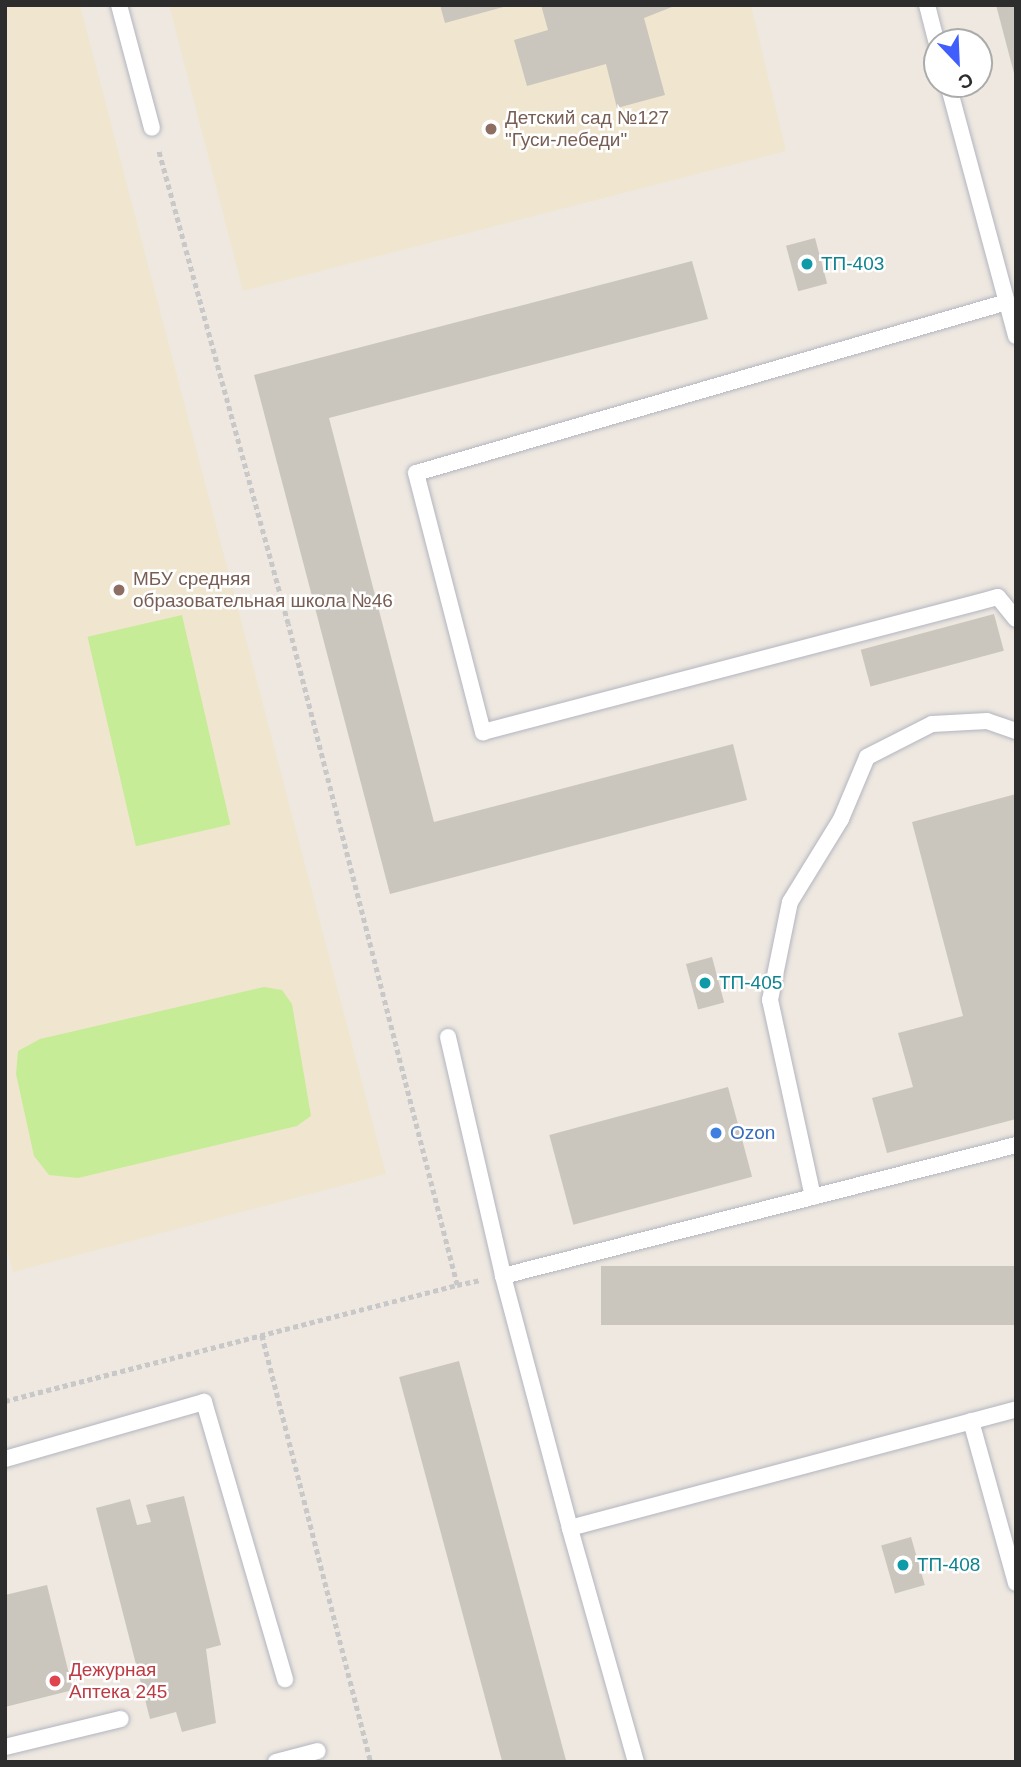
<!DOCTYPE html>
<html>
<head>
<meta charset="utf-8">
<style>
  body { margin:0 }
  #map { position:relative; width:1021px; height:1767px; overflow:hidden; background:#eee8e0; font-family:Arial,sans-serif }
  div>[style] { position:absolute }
  .education>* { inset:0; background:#f0e6cf }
  .pitch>* { inset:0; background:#c6ec98; transform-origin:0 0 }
  .building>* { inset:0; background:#cac6be; transform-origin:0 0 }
  .path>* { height:4.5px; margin-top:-2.25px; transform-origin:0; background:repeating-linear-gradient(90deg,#c8c8c8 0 5px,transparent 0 8.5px) }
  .roads { filter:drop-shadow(0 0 2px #b3b5c0) drop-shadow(0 0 2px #b3b5c0) }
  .lane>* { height:16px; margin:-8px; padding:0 8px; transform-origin:8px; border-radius:8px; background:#fff }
  .dots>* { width:19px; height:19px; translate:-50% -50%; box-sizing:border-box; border:4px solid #fff; border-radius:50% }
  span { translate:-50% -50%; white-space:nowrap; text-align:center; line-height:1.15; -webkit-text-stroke:5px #fff; paint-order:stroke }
  .education-label { font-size:19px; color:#785e54 }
  .left { translate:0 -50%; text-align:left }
  .culture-label { font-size:19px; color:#0d838f }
  .shop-label { font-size:19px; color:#366cbe }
  .health-label { font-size:19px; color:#be3a42 }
  .frame { position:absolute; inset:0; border:7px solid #2d2d2d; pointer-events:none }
  .north { position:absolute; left:923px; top:28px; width:70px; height:70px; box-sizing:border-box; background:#fff; border:2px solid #ababab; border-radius:50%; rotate:157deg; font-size:19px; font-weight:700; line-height:28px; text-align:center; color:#2d2d2d }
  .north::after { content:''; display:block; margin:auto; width:24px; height:32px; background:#3f5efc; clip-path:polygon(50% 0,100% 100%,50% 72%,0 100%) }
</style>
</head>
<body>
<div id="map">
  <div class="education">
    <i style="clip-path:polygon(5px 5px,80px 5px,386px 1174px,13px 1272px,5px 1243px)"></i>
    <i style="clip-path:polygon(169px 5px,751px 5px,786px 151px,243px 291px)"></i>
  </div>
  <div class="pitch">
    <i style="left:182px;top:615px;width:215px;height:97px;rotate:77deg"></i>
    <i style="clip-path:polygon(264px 987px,282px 990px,292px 1004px,311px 1116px,297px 1126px,78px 1178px,49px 1175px,34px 1156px,16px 1074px,18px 1051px,40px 1039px)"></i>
  </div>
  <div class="building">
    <i style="clip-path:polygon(440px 5px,507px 5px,507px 6px,445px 23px)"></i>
    <i style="clip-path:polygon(541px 5px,677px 5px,644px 18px,665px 95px,617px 108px,606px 64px,527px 86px,514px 40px,548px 30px)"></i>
    <i style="clip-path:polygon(996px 5px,1016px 5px,1016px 77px,1015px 77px)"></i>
    <i style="left:815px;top:238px;width:47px;height:30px;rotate:75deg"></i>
    <i style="clip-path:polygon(692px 261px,708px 319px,329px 418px,434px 822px,733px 744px,747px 800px,390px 894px,254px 375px)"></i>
    <i style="left:994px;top:614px;width:38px;height:138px;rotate:75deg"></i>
    <i style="clip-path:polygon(1016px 794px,1016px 1119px,887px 1153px,872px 1098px,913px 1087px,898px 1033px,963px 1016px,912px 822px)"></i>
    <i style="left:712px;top:957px;width:47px;height:27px;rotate:75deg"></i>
    <i style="left:728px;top:1087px;width:93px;height:185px;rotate:75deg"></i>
    <i style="left:1016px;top:1266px;width:59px;height:415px;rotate:90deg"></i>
    <i style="left:459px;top:1361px;width:415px;height:62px;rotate:75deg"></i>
    <i style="clip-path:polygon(184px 1496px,221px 1645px,206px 1649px,216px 1723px,182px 1732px,176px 1712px,150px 1719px,96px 1508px,130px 1499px,137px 1525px,151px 1522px,146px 1505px)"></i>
    <i style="left:911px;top:1537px;width:50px;height:31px;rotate:74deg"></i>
    <i style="clip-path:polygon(47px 1585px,73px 1690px,5px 1707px,5px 1595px)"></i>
  </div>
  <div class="path">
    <i style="left:457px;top:1285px;width:25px;rotate:-12deg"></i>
    <i style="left:262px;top:1335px;width:441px;rotate:75.7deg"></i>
    <i style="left:5px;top:1401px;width:467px;rotate:-14.4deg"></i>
    <i style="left:457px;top:1285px;width:682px;rotate:-104.34deg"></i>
    <i style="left:288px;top:624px;width:492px;rotate:-105.3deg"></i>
  </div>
  <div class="roads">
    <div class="lane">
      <i style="left:119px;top:5px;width:127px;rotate:75deg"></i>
      <i style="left:927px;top:5px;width:40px;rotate:75.6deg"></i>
      <i style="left:948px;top:84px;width:261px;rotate:74.9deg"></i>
      <i style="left:1007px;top:302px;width:615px;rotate:163.86deg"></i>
      <i style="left:416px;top:473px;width:268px;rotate:75.5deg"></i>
      <i style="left:483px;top:732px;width:532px;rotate:-14.69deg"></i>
      <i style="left:998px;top:597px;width:28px;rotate:51deg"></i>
      <i style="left:448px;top:1037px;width:245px;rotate:77deg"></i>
      <i style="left:813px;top:1197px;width:202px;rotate:-102.3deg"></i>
      <i style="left:770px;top:1000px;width:100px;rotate:-78.5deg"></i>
      <i style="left:790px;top:902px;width:97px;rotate:-58.4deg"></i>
      <i style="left:841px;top:819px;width:67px;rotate:-67.2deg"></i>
      <i style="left:867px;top:757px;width:73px;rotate:-26.9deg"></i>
      <i style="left:932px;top:724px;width:55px;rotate:-3.1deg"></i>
      <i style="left:987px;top:721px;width:31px;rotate:19deg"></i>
      <i style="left:971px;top:1421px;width:168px;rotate:74.5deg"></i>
      <i style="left:5px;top:1459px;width:207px;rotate:-16deg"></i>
      <i style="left:204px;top:1402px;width:289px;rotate:73.7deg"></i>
      <i style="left:570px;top:1528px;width:261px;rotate:-104.9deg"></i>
      <i style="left:503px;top:1276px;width:529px;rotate:-14.32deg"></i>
      <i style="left:5px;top:1747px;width:119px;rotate:-13.6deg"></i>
      <i style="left:276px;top:1762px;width:43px;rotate:-14.7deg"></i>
      <i style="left:636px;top:1762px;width:243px;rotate:-105.8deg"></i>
      <i style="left:570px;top:1528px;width:462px;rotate:-14.9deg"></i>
    </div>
  </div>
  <div class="dots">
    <i style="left:491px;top:129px;background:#8d6e63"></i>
    <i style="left:807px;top:264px;background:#0f9aa8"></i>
    <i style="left:119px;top:590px;background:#8d6e63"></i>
    <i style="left:705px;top:983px;background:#0f9aa8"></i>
    <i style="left:716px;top:1133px;background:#3f7fe0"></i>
    <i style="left:903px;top:1565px;background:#0f9aa8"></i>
    <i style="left:55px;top:1681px;background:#e0444e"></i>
  </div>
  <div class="education-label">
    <span class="left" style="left:505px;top:129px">Детский сад №127<br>"Гуси-лебеди"</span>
    <span class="left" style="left:133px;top:590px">МБУ средняя<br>образовательная школа №46</span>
  </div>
  <div class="culture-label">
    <span class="left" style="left:821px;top:264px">ТП-403</span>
    <span class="left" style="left:719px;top:983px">ТП-405</span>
    <span class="left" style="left:917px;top:1565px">ТП-408</span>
  </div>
  <div class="shop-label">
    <span class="left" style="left:730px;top:1133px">Ozon</span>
  </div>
  <div class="health-label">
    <span class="left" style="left:69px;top:1681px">Дежурная<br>Аптека 245</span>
  </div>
  <div class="frame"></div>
  <div class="north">С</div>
</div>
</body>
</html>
